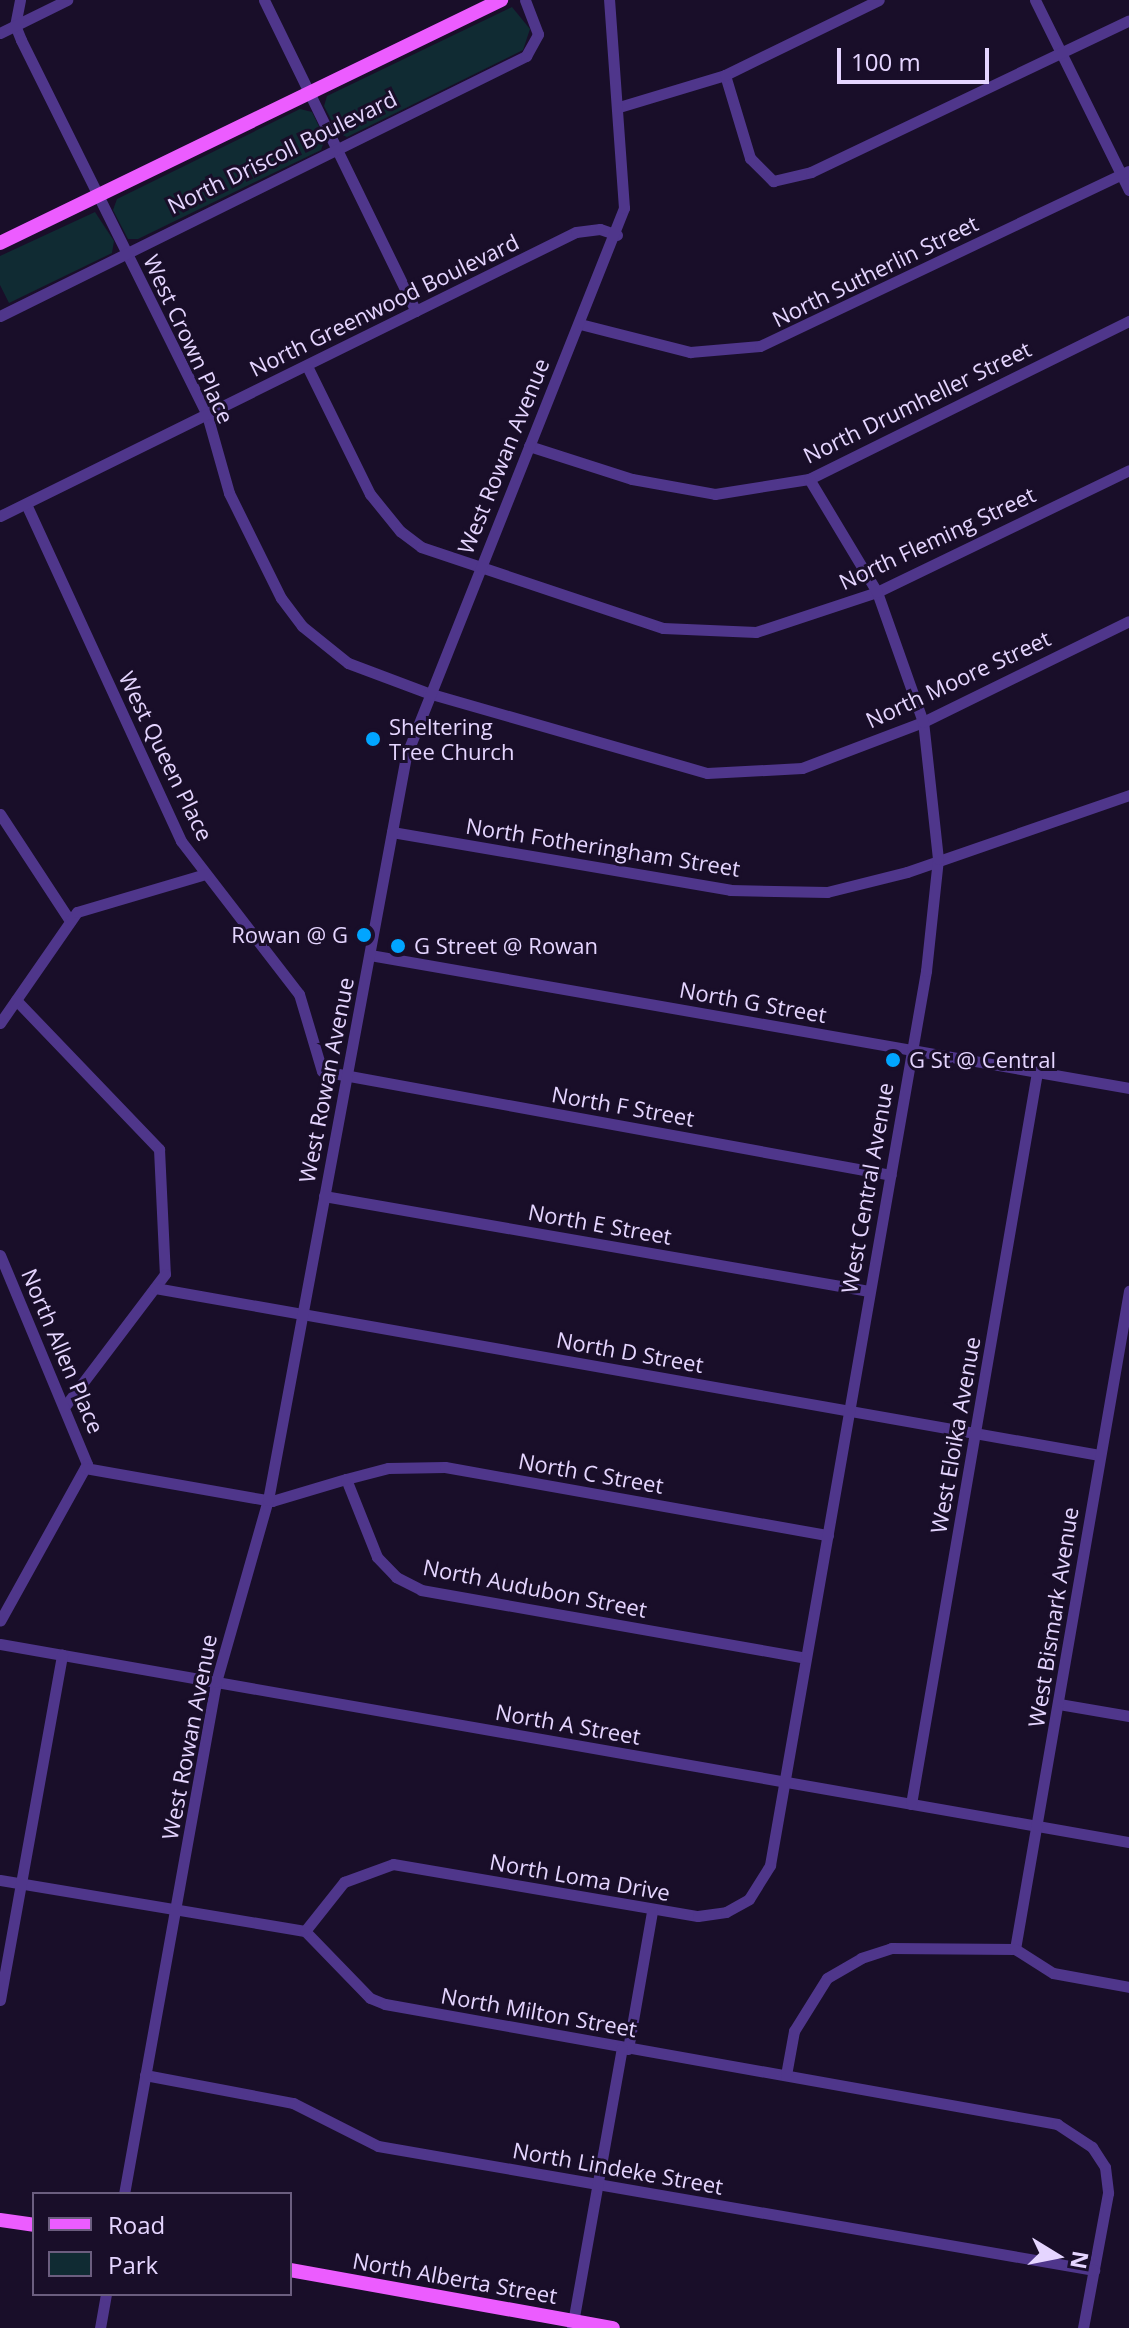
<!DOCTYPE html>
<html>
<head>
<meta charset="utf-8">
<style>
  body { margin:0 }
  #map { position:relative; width:1129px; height:2328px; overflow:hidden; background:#190e29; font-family:"Open Sans",sans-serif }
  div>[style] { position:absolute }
  .green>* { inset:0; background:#102b33 }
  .minor>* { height:11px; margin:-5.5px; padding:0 5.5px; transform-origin:5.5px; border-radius:5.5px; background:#4f368b }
  .major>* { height:14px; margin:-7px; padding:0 7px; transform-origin:7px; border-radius:7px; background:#ec5cff }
  .dots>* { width:22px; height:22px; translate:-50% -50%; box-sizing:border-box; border:4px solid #190e29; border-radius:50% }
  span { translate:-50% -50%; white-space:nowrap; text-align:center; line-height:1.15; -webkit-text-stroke:6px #190e29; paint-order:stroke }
  .street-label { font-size:22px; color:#e5d5ff }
  .poi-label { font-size:22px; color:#e5d5ff }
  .left { translate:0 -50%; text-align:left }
  .right { translate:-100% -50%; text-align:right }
  .legend { position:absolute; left:32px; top:2192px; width:260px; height:104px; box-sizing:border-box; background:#190e29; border:2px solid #6b5e7f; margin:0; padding:10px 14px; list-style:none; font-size:24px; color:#e5d5ff }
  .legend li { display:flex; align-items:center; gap:16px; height:40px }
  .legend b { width:40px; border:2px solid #6b5e7f }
  .north { position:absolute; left:1017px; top:2216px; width:80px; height:80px; -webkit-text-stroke:6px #190e29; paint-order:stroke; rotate:100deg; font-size:22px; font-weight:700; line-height:32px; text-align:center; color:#e5d5ff }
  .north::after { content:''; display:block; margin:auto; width:28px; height:36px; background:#e5d5ff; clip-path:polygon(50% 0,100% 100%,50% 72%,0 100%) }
  .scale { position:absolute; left:837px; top:48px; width:152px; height:36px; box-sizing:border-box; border:4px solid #e5d5ff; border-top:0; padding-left:10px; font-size:24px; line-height:28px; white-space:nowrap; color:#e5d5ff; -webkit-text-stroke:6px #190e29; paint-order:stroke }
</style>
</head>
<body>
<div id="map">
  <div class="green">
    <i style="clip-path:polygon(512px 7px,530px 29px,523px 50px,347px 137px,338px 133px,324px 106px,327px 96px)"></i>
    <i style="clip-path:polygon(300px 109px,312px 112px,325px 139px,321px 150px,138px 239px,128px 239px,113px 210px,117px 199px)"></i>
    <i style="clip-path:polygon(95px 212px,114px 241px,112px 253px,9px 303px,0 285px,0 256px)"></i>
  </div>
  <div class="minor">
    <i style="left:20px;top:0;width:25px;rotate:101deg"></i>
    <i style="left:15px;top:25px;width:16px;rotate:68deg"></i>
    <i style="left:21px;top:40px;width:419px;rotate:63.6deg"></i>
    <i style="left:207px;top:415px;width:81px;rotate:74.2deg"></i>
    <i style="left:229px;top:493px;width:117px;rotate:63.7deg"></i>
    <i style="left:281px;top:598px;width:35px;rotate:53deg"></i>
    <i style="left:302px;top:626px;width:59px;rotate:38.8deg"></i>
    <i style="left:348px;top:663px;width:85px;rotate:20.6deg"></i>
    <i style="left:428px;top:693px;width:290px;rotate:16deg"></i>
    <i style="left:707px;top:773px;width:95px;rotate:-3deg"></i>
    <i style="left:802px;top:768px;width:129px;rotate:-20.8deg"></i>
    <i style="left:923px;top:722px;width:229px;rotate:-26.1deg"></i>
    <i style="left:264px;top:0;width:346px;rotate:64deg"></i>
    <i style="left:1035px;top:0;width:212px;rotate:63.7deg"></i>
    <i style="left:0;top:33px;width:75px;rotate:-26.2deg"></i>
    <i style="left:725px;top:75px;width:87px;rotate:73.2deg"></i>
    <i style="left:750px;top:158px;width:33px;rotate:45deg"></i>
    <i style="left:773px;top:181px;width:39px;rotate:-13deg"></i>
    <i style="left:811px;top:172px;width:352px;rotate:-25.5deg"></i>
    <i style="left:619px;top:107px;width:111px;rotate:-16.8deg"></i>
    <i style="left:725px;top:75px;width:171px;rotate:-26deg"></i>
    <i style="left:0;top:316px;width:587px;rotate:-26.3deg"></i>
    <i style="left:526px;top:56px;width:25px;rotate:-61deg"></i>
    <i style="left:538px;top:34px;width:36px;rotate:-111deg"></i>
    <i style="left:580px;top:324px;width:114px;rotate:14.3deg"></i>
    <i style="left:690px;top:352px;width:70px;rotate:-4.9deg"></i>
    <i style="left:760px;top:346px;width:408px;rotate:-25.4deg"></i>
    <i style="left:307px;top:366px;width:143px;rotate:63.8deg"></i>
    <i style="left:370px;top:494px;width:48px;rotate:51deg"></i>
    <i style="left:400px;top:531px;width:26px;rotate:37deg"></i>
    <i style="left:421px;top:547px;width:255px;rotate:18.5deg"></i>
    <i style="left:663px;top:628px;width:93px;rotate:2.5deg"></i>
    <i style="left:756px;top:632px;width:127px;rotate:-18.3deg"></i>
    <i style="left:877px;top:592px;width:280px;rotate:-25.8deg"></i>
    <i style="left:529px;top:446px;width:108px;rotate:17.8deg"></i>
    <i style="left:632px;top:479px;width:84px;rotate:10.2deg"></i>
    <i style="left:715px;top:494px;width:95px;rotate:-9.1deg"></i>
    <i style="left:809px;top:479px;width:357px;rotate:-26.3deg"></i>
    <i style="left:26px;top:504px;width:371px;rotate:65.3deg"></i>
    <i style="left:181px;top:841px;width:193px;rotate:52.4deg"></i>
    <i style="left:299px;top:994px;width:80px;rotate:73.4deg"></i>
    <i style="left:322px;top:1071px;width:578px;rotate:10.36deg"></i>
    <i style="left:0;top:516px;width:642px;rotate:-26.25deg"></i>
    <i style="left:576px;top:232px;width:24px;rotate:-7deg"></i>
    <i style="left:600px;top:229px;width:18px;rotate:19deg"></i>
    <i style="left:0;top:814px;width:128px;rotate:56.8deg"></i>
    <i style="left:392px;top:832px;width:343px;rotate:9.7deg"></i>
    <i style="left:730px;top:890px;width:97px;rotate:1.2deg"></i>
    <i style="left:827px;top:892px;width:82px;rotate:-14deg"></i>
    <i style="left:907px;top:872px;width:235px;rotate:-19.1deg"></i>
    <i style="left:370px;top:955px;width:771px;rotate:9.94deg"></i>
    <i style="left:16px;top:1000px;width:207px;rotate:46.2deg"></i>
    <i style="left:159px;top:1149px;width:125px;rotate:87.3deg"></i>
    <i style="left:165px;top:1274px;width:164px;rotate:127.1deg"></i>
    <i style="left:0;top:1023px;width:135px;rotate:-55.3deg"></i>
    <i style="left:77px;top:912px;width:134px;rotate:-16.5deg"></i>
    <i style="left:324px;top:1196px;width:553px;rotate:9.89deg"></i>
    <i style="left:0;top:1255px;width:226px;rotate:67.4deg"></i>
    <i style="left:87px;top:1464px;width:179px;rotate:119deg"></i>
    <i style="left:155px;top:1288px;width:959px;rotate:10.03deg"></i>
    <i style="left:85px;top:1468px;width:190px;rotate:10deg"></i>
    <i style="left:272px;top:1501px;width:77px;rotate:-16.6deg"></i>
    <i style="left:346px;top:1479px;width:84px;rotate:68.3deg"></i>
    <i style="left:377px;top:1557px;width:28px;rotate:46deg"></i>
    <i style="left:396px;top:1577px;width:28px;rotate:27deg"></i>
    <i style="left:421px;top:1590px;width:390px;rotate:10deg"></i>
    <i style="left:346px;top:1479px;width:43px;rotate:-14.7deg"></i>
    <i style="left:388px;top:1468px;width:57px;rotate:-1deg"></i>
    <i style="left:445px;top:1467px;width:389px;rotate:10.1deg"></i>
    <i style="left:0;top:1644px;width:1146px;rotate:9.95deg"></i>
    <i style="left:1059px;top:1704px;width:71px;rotate:9.7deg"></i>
    <i style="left:911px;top:1804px;width:743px;rotate:-80.23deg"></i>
    <i style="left:0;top:1880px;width:309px;rotate:9.5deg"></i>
    <i style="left:305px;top:1931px;width:93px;rotate:45.9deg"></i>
    <i style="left:370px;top:1998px;width:16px;rotate:22deg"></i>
    <i style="left:385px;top:2004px;width:683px;rotate:10.12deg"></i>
    <i style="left:1057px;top:2124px;width:42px;rotate:33.3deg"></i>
    <i style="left:1092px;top:2147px;width:24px;rotate:57deg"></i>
    <i style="left:1105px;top:2167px;width:26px;rotate:83deg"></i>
    <i style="left:1108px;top:2193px;width:137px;rotate:100.5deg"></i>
    <i style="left:305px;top:1931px;width:63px;rotate:-51.5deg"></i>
    <i style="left:344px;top:1882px;width:52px;rotate:-20.2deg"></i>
    <i style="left:393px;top:1864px;width:309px;rotate:9.7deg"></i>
    <i style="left:698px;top:1916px;width:28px;rotate:-8deg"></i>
    <i style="left:726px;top:1912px;width:26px;rotate:-29deg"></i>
    <i style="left:749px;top:1899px;width:40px;rotate:-58deg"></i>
    <i style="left:770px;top:1865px;width:908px;rotate:-80.1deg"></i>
    <i style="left:926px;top:971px;width:113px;rotate:-83.9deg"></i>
    <i style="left:938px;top:859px;width:138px;rotate:-96.2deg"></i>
    <i style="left:923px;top:722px;width:138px;rotate:-109.5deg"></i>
    <i style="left:877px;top:592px;width:132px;rotate:-121deg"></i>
    <i style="left:1015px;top:1949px;width:668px;rotate:-80.17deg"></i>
    <i style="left:0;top:2000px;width:351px;rotate:-79.8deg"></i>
    <i style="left:628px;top:2049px;width:140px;rotate:-80.1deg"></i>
    <i style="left:145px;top:2075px;width:151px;rotate:10.7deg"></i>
    <i style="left:293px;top:2103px;width:95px;rotate:26.8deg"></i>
    <i style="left:378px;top:2146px;width:727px;rotate:9.83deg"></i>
    <i style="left:786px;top:2075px;width:45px;rotate:-79.7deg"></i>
    <i style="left:794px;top:2031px;width:62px;rotate:-58.1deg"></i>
    <i style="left:827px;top:1978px;width:39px;rotate:-30deg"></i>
    <i style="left:861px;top:1958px;width:32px;rotate:-18deg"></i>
    <i style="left:891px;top:1948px;width:124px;rotate:0.5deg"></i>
    <i style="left:1015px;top:1949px;width:45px;rotate:32.3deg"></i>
    <i style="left:1053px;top:1973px;width:77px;rotate:10.4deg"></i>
    <i style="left:124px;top:2194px;width:520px;rotate:-79.81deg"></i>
    <i style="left:216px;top:1682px;width:189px;rotate:-74.1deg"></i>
    <i style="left:268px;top:1500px;width:757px;rotate:-79.49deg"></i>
    <i style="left:406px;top:756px;width:590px;rotate:-68.31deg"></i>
    <i style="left:624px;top:208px;width:209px;rotate:-94.1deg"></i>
    <i style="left:100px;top:2328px;width:35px;rotate:-80deg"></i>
    <i style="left:572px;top:2328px;width:284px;rotate:-79.9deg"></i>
  </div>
  <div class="major">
    <i style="left:0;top:243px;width:557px;rotate:-25.87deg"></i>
    <i style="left:0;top:2220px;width:34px;rotate:8deg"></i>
    <i style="left:290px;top:2270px;width:328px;rotate:10.2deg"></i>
  </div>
  <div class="dots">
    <i style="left:373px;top:739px;background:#01a5ff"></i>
    <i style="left:364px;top:935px;background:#01a5ff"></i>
    <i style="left:398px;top:946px;background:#01a5ff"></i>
    <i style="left:893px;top:1060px;background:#01a5ff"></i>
  </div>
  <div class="street-label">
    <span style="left:282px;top:152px;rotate:-26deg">North Driscoll Boulevard</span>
    <span style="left:875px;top:271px;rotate:-26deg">North Sutherlin Street</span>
    <span style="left:384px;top:305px;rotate:-26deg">North Greenwood Boulevard</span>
    <span style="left:189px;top:339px;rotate:65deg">West Crown Place</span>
    <span style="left:917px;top:402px;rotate:-26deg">North Drumheller Street</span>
    <span style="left:503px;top:456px;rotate:-68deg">West Rowan Avenue</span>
    <span style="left:937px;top:538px;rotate:-25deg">North Fleming Street</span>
    <span style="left:958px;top:679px;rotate:-25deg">North Moore Street</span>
    <span style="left:166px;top:756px;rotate:64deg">West Queen Place</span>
    <span style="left:603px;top:847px;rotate:9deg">North Fotheringham Street</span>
    <span style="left:753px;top:1002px;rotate:10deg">North G Street</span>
    <span style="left:326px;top:1080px;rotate:-79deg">West Rowan Avenue</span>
    <span style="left:623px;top:1106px;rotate:10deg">North F Street</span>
    <span style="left:867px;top:1188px;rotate:-80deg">West Central Avenue</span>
    <span style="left:600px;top:1224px;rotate:10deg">North E Street</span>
    <span style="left:63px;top:1351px;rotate:67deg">North Allen Place</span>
    <span style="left:630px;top:1352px;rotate:10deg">North D Street</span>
    <span style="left:955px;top:1435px;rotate:-80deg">West Eloika Avenue</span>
    <span style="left:591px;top:1473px;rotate:10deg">North C Street</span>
    <span style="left:535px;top:1588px;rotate:11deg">North Audubon Street</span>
    <span style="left:1053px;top:1617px;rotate:-81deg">West Bismark Avenue</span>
    <span style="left:568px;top:1724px;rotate:10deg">North A Street</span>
    <span style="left:189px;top:1737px;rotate:-79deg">West Rowan Avenue</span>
    <span style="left:580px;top:1877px;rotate:10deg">North Loma Drive</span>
    <span style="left:539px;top:2012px;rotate:10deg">North Milton Street</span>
    <span style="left:618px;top:2168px;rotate:10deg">North Lindeke Street</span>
    <span style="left:455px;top:2278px;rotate:10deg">North Alberta Street</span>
  </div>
  <div class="poi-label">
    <span class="left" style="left:389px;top:739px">Sheltering<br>Tree Church</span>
    <span class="right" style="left:348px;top:935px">Rowan @ G</span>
    <span class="left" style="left:414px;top:946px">G Street @ Rowan</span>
    <span class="left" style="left:909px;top:1060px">G St @ Central</span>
  </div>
  <ul class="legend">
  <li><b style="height:10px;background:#ec5cff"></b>Road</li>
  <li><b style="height:22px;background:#102b33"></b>Park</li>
  </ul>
  <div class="north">N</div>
  <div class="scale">100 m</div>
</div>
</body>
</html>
